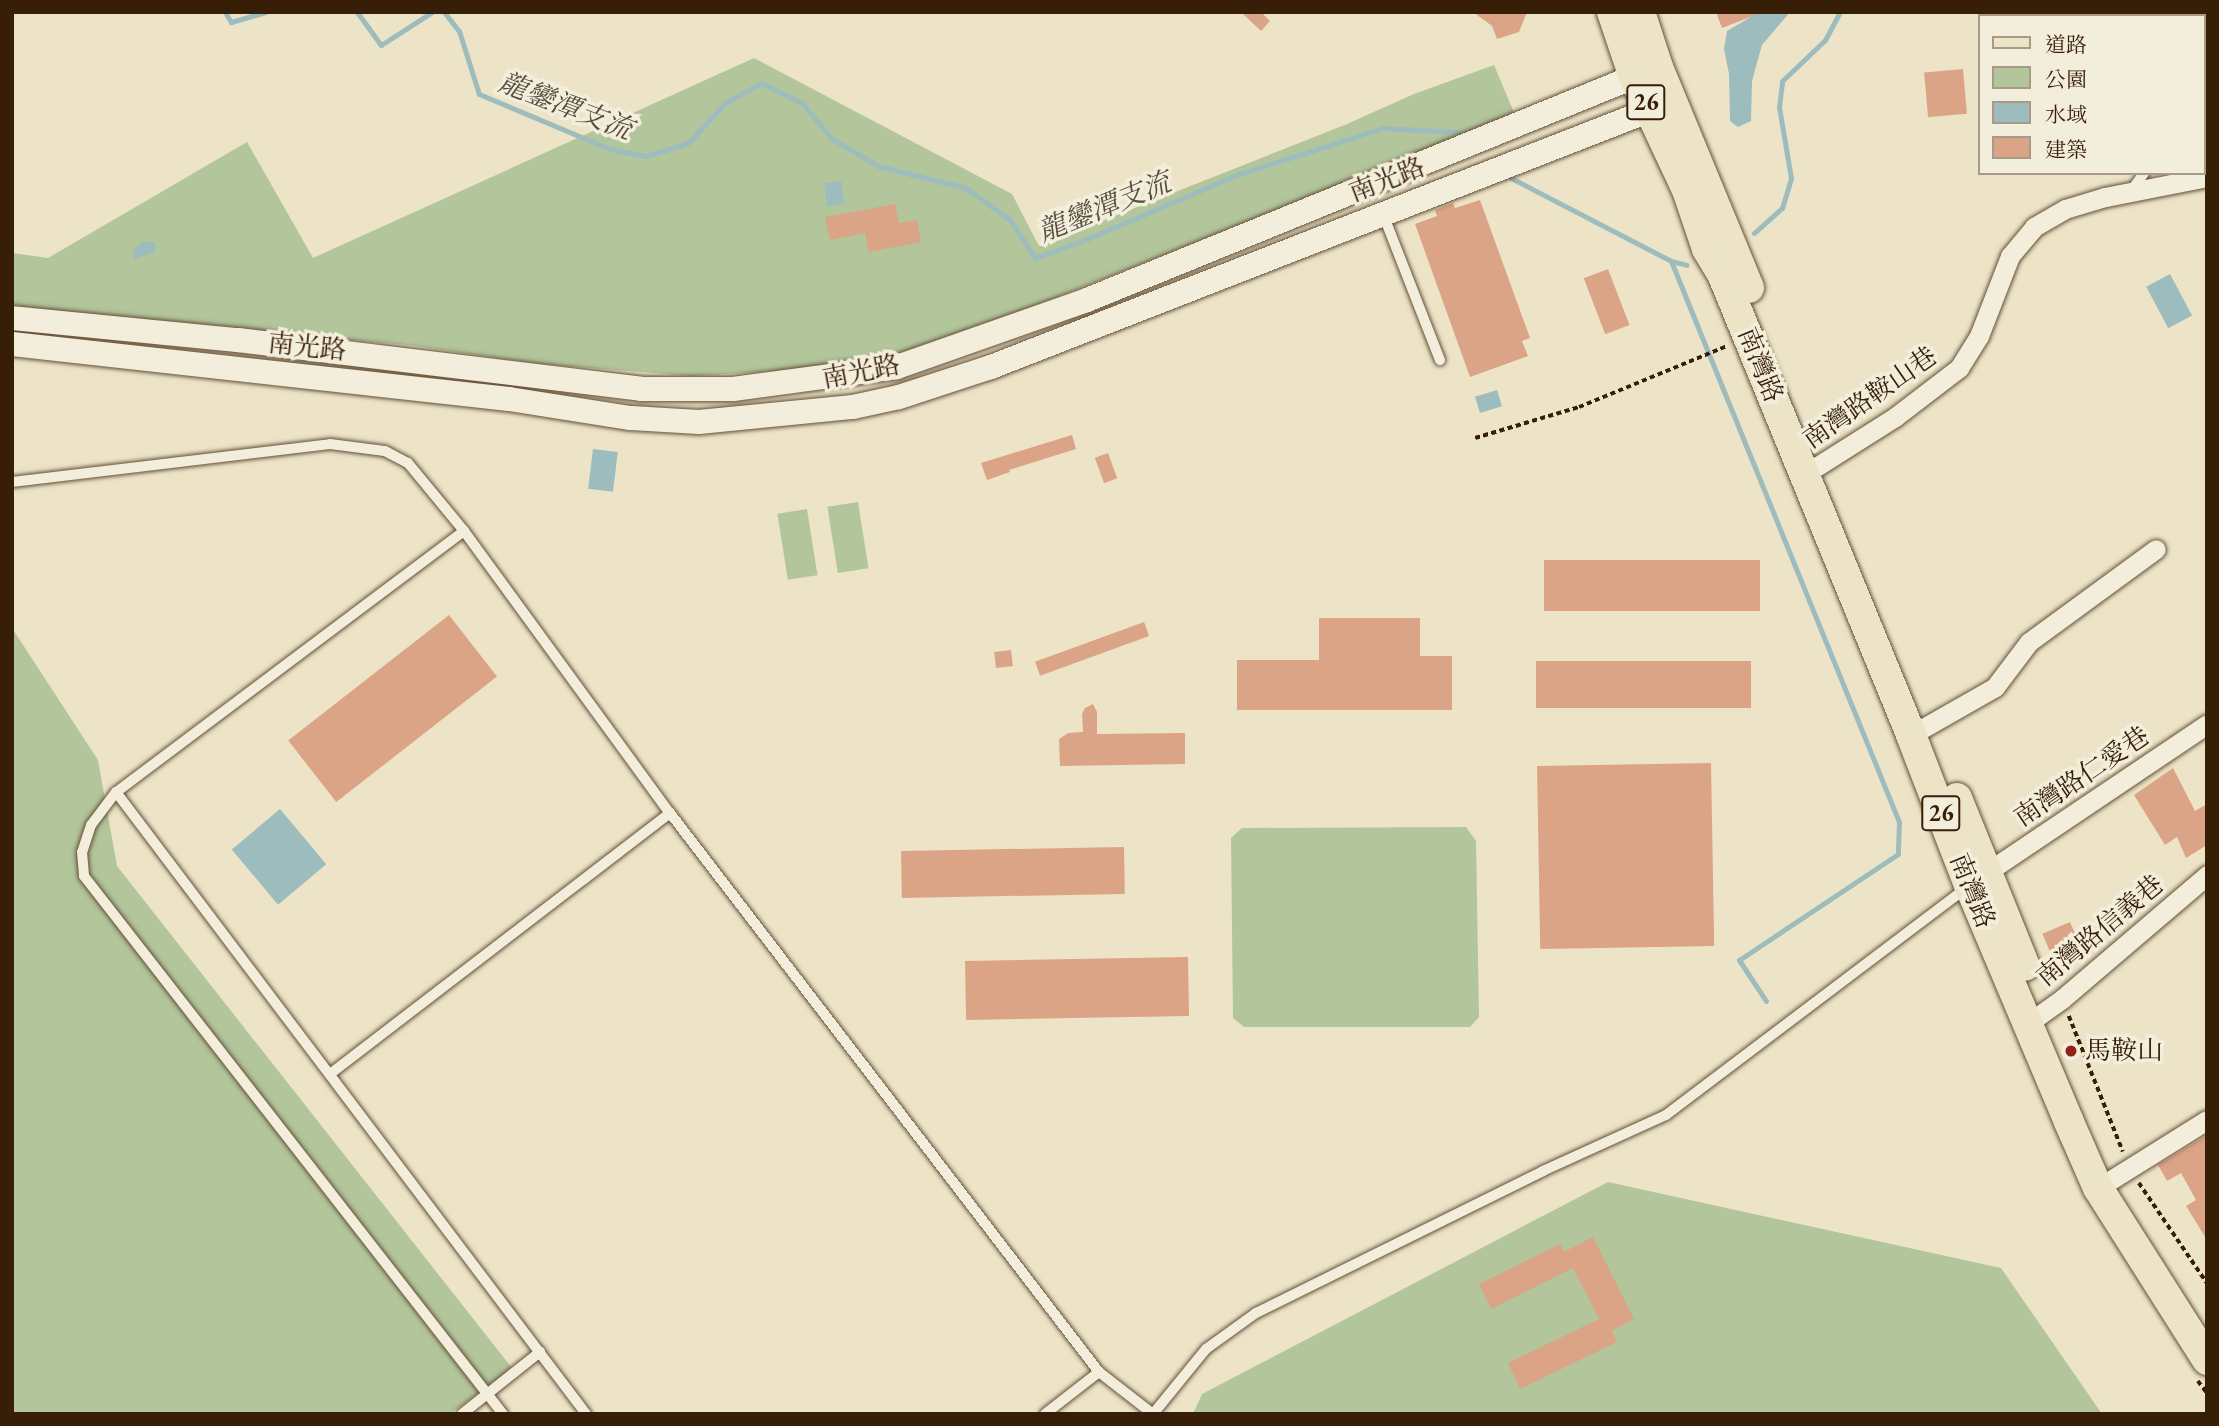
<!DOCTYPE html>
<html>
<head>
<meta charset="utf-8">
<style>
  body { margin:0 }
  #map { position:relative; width:2219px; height:1426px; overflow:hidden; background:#ede4c7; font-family:"EB Garamond","Noto Serif TC",serif }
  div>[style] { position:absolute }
  .green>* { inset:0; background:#b2c59b; transform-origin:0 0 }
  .water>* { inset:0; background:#9cbcbe; transform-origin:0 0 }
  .stream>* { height:5px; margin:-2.5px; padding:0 2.5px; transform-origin:2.5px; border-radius:2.5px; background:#9cbcbe }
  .building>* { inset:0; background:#dba486; transform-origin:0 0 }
  .path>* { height:3.5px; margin-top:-1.75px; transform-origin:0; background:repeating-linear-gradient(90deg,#371e07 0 5px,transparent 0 8.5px) }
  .roads { filter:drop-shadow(0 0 2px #645037) drop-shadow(0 0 2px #645037) }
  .service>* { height:10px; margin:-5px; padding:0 5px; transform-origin:5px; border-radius:5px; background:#f3eddb }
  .minor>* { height:19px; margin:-9.5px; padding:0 9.5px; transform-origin:9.5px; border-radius:9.5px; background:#f3eddb }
  .tertiary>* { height:24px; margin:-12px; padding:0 12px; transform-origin:12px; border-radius:12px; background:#f3eddb }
  .primary>* { height:30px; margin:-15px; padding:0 15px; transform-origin:15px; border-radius:15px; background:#ede4c7 }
  .dots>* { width:19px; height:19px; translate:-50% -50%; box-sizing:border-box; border:4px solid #f3eddb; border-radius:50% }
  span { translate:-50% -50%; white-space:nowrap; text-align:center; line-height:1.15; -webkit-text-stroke:7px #f3eddb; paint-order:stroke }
  .shield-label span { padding:2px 5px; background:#f3eddb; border:2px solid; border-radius:5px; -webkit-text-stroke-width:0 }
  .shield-label { font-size:24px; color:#371e07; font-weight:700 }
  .street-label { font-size:26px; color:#371e07 }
  .poi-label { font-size:26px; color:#371e07 }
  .left { translate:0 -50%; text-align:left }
  .water-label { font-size:28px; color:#554d3e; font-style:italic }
  .frame { position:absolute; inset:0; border:14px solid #371e07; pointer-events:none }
  .legend { position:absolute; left:1978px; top:14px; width:228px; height:161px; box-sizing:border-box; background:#f3eddb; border:2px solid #a89a86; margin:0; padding:9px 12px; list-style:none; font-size:21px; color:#371e07 }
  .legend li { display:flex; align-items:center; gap:14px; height:35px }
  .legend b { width:35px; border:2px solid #a89a86 }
</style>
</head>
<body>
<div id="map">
  <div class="green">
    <i style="clip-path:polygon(754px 58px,1012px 194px,1039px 246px,1347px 124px,1414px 94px,1494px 65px,1515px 115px,997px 321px,896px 354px,809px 369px,692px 376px,540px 364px,408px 345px,12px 310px,12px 253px,48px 258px,247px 142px,313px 258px)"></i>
    <i style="left:858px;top:502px;width:67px;height:31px;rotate:81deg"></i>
    <i style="left:807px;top:509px;width:67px;height:30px;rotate:81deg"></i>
    <i style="clip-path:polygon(12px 628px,98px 760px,117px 866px,512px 1368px,450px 1414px,12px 1414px)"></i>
    <i style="clip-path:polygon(1466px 827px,1476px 841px,1479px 1017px,1470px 1027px,1244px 1027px,1233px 1018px,1231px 838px,1242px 828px)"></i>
    <i style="clip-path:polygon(1608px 1182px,2001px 1268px,2102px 1414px,1193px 1414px,1202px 1394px)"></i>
  </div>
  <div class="water">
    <i style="clip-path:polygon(1759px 12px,1790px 12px,1762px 45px,1752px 81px,1751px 121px,1738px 127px,1730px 121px,1729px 74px,1724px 49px,1727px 31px)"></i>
    <i style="left:841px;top:181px;width:23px;height:17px;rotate:83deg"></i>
    <i style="clip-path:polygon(142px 242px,155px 242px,155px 252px,135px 259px,132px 252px)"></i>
    <i style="left:2170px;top:274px;width:47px;height:27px;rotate:62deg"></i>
    <i style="left:1497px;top:390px;width:17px;height:23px;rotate:73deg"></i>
    <i style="left:593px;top:449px;width:25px;height:40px;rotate:7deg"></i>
    <i style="left:280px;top:809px;width:72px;height:63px;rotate:50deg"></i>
  </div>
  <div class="stream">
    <i style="left:225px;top:12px;width:12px;rotate:59deg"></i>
    <i style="left:231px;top:22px;width:37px;rotate:-16deg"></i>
    <i style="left:357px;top:12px;width:41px;rotate:54deg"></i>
    <i style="left:381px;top:45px;width:61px;rotate:-32.9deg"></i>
    <i style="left:444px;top:12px;width:24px;rotate:52deg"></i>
    <i style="left:459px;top:31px;width:66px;rotate:72.4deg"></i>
    <i style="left:479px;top:94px;width:142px;rotate:22.8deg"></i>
    <i style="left:610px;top:149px;width:37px;rotate:11deg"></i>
    <i style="left:646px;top:156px;width:44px;rotate:-17.2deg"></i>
    <i style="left:688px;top:143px;width:54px;rotate:-47.2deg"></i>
    <i style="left:725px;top:103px;width:41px;rotate:-29.1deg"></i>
    <i style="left:761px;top:83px;width:46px;rotate:26deg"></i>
    <i style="left:802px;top:103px;width:45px;rotate:50.4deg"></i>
    <i style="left:831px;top:138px;width:55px;rotate:30.8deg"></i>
    <i style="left:878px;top:166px;width:91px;rotate:14deg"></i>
    <i style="left:966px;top:188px;width:54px;rotate:36deg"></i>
    <i style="left:1010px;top:220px;width:45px;rotate:56.7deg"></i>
    <i style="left:1035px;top:258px;width:55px;rotate:-20.1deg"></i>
    <i style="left:1087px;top:239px;width:162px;rotate:-23.2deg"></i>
    <i style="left:1236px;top:175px;width:154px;rotate:-17.7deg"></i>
    <i style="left:1383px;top:128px;width:75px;rotate:3.1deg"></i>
    <i style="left:1511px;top:178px;width:180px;rotate:27.4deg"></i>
    <i style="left:1671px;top:261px;width:16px;rotate:14deg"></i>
    <i style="left:1754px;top:233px;width:38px;rotate:-42deg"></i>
    <i style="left:1782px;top:208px;width:31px;rotate:-73deg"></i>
    <i style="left:1791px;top:178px;width:72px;rotate:-99.6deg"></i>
    <i style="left:1779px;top:107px;width:26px;rotate:-83deg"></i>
    <i style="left:1782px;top:81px;width:59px;rotate:-43.6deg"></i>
    <i style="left:1825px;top:40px;width:32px;rotate:-62deg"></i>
    <i style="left:1671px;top:261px;width:606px;rotate:67.88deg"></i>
    <i style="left:1899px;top:822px;width:32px;rotate:92deg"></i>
    <i style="left:1898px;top:854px;width:191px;rotate:146.3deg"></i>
    <i style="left:1739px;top:960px;width:49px;rotate:56.6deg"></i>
  </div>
  <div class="building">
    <i style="clip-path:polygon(1241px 12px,1261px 12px,1270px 21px,1261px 31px)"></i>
    <i style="clip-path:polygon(1473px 12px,1527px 12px,1519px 32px,1497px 39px,1492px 26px)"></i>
    <i style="clip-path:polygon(1716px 12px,1761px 12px,1761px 13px,1722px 28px)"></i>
    <i style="left:1963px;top:69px;width:45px;height:39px;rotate:85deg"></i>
    <i style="clip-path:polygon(1480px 200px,1530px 338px,1522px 341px,1528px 356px,1470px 377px,1415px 224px,1437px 216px,1435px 210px,1453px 203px,1455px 208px)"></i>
    <i style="clip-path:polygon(895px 204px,899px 223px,917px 220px,921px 242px,869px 252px,865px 233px,830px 240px,825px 217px)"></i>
    <i style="left:1608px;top:269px;width:60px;height:26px;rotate:69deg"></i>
    <i style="clip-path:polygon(1072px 435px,1076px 449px,1009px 470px,1010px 472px,987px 480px,981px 463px)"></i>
    <i style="left:1108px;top:453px;width:27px;height:14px;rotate:70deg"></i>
    <i style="left:1760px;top:560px;width:51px;height:216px;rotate:90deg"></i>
    <i style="left:449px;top:615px;width:78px;height:204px;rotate:52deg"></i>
    <i style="clip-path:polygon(1319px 618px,1420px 618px,1420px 656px,1452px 656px,1452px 710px,1237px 710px,1237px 660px,1319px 660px)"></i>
    <i style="left:1144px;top:622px;width:15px;height:116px;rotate:70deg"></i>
    <i style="left:1011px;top:650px;width:16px;height:17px;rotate:83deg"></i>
    <i style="left:1751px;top:661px;width:47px;height:215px;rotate:90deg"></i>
    <i style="clip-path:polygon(1093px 704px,1097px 712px,1097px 734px,1185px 733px,1185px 764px,1060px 766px,1059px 739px,1068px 733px,1083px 732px,1082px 714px,1085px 708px)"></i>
    <i style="left:1711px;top:763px;width:183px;height:174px;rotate:89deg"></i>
    <i style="clip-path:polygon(2173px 768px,2195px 811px,2207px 804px,2207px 845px,2186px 858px,2177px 837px,2165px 845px,2134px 795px)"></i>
    <i style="left:1124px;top:847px;width:47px;height:223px;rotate:89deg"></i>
    <i style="left:2070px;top:922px;width:30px;height:30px;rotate:67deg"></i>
    <i style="left:1188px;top:957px;width:59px;height:223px;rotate:89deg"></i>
    <i style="clip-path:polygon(2207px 1135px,2207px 1240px,2186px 1206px,2196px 1200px,2181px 1173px,2167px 1181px,2158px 1165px)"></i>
    <i style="clip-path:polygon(1593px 1237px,1634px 1319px,1612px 1331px,1617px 1342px,1520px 1389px,1508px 1363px,1599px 1319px,1573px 1268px,1491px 1309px,1479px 1284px,1560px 1244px,1564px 1252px)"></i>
  </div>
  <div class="path">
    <i style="left:1475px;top:438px;width:109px;rotate:-16.6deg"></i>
    <i style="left:1579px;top:407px;width:160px;rotate:-22.4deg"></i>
    <i style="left:2049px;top:968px;width:16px;rotate:68deg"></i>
    <i style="left:2069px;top:1016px;width:146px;rotate:68.3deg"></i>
    <i style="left:2139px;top:1183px;width:121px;rotate:55.8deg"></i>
    <i style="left:2198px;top:1381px;width:15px;rotate:53deg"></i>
  </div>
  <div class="roads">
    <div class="service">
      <i style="left:2203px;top:113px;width:5px;rotate:-37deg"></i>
      <i style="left:2203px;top:121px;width:4px"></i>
      <i style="left:2131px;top:191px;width:22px;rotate:-54deg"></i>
      <i style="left:1383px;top:214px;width:157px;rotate:68.7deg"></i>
      <i style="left:12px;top:482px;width:320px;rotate:-6.8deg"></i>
      <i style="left:330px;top:444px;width:55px;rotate:7.3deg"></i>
      <i style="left:385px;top:451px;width:26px;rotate:28deg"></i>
      <i style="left:408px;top:463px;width:88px;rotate:50.5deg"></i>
      <i style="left:464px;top:531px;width:349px;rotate:53.9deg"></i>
      <i style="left:670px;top:813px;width:705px;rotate:52.5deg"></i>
      <i style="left:1099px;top:1372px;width:68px;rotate:37.9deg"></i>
      <i style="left:1153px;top:1414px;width:84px;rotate:-50.8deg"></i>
      <i style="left:1206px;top:1349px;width:62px;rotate:-35.8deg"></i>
      <i style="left:1256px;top:1313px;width:320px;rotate:-26.3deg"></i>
      <i style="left:1543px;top:1171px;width:135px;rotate:-24.5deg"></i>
      <i style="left:1666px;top:1115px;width:378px;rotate:-37.1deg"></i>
      <i style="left:464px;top:531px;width:435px;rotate:143.1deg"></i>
      <i style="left:116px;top:792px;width:41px;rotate:127.1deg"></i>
      <i style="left:91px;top:825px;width:28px;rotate:108deg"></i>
      <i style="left:82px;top:852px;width:24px;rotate:85deg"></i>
      <i style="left:84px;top:876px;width:682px;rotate:52.09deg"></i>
      <i style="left:116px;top:792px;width:780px;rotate:52.92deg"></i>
      <i style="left:330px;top:1074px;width:429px;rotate:-37.5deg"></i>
      <i style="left:462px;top:1414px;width:100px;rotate:-38.5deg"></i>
      <i style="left:1045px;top:1414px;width:68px;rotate:-37.9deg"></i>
    </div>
    <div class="minor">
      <i style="left:1805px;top:474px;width:107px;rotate:-32.3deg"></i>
      <i style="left:1895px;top:417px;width:81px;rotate:-37.4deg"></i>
      <i style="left:1959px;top:368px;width:38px;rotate:-58deg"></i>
      <i style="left:1979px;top:336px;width:86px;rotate:-68.8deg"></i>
      <i style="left:2010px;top:256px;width:38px;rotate:-50deg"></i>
      <i style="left:2034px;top:227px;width:36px;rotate:-30deg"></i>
      <i style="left:2065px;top:209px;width:42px;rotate:-16.7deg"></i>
      <i style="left:2105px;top:197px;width:104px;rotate:-11.1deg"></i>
      <i style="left:1911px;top:735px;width:97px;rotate:-29.7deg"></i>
      <i style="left:1995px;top:687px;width:56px;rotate:-52.9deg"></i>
      <i style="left:2029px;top:642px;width:157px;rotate:-36.2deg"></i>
      <i style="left:1987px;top:872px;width:265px;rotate:-33.9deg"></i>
      <i style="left:2027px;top:1024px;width:43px;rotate:-35.5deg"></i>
      <i style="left:2062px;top:999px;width:191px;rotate:-40.5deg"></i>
      <i style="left:2098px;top:1188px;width:128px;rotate:-32deg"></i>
    </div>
    <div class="tertiary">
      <i style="left:12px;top:318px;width:227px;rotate:5.6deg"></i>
      <i style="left:238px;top:340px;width:406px;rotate:6.9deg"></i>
      <i style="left:641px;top:389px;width:92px"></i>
      <i style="left:733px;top:389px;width:165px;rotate:-7.6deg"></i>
      <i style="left:897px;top:367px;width:201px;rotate:-19.4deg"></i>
      <i style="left:1087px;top:300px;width:609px;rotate:-22.19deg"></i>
      <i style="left:12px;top:344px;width:500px;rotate:6.31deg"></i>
      <i style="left:509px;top:399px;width:123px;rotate:8.9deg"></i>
      <i style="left:631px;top:418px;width:68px;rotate:3.4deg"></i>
      <i style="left:699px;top:422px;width:155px;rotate:-5.6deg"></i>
      <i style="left:853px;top:407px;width:47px;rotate:-12.3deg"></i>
      <i style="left:899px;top:397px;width:97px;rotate:-18.1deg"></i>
      <i style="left:991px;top:367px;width:724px;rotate:-21.29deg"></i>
    </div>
    <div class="primary">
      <i style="left:1612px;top:12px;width:69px;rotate:71.3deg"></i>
      <i style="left:1634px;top:77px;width:125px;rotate:64.9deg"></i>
      <i style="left:1687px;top:190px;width:62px;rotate:71.3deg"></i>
      <i style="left:1707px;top:249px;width:31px;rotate:59deg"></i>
      <i style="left:1723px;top:276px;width:496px;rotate:67.7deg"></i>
      <i style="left:1911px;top:735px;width:161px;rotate:68.9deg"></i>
      <i style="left:1969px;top:885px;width:257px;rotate:67.1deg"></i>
      <i style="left:2069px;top:1122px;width:72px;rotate:66.3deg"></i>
      <i style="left:2098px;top:1188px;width:204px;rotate:57.6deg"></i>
      <i style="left:1640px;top:12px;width:58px;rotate:71.9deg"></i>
      <i style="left:1658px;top:67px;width:239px;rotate:67.6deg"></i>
      <i style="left:1957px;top:798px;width:181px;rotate:68deg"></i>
    </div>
  </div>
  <div class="dots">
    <i style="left:2071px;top:1051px;background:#8f2418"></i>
  </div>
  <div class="shield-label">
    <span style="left:1646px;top:102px">26</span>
    <span style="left:1941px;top:813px">26</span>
  </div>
  <div class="street-label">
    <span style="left:1387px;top:180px;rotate:-21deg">南光路</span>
    <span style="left:307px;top:347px;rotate:6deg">南光路</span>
    <span style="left:1760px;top:365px;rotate:68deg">南灣路</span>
    <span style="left:861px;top:372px;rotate:-11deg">南光路</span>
    <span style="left:1870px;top:398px;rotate:-35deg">南灣路鞍山巷</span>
    <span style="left:2082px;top:777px;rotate:-34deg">南灣路仁愛巷</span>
    <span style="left:1972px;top:891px;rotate:68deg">南灣路</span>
    <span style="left:2100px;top:931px;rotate:-40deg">南灣路信義巷</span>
  </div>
  <div class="poi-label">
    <span class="left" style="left:2085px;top:1051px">馬鞍山</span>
  </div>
  <div class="water-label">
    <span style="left:566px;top:105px;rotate:21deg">龍鑾潭支流</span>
    <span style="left:1104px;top:206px;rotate:-22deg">龍鑾潭支流</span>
  </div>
  <div class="frame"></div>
  <ul class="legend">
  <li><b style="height:9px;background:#ede4c7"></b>道路</li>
  <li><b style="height:19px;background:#b2c59b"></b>公園</li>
  <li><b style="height:19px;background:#9cbcbe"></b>水域</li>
  <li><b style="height:19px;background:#dba486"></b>建築</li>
  </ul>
</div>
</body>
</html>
